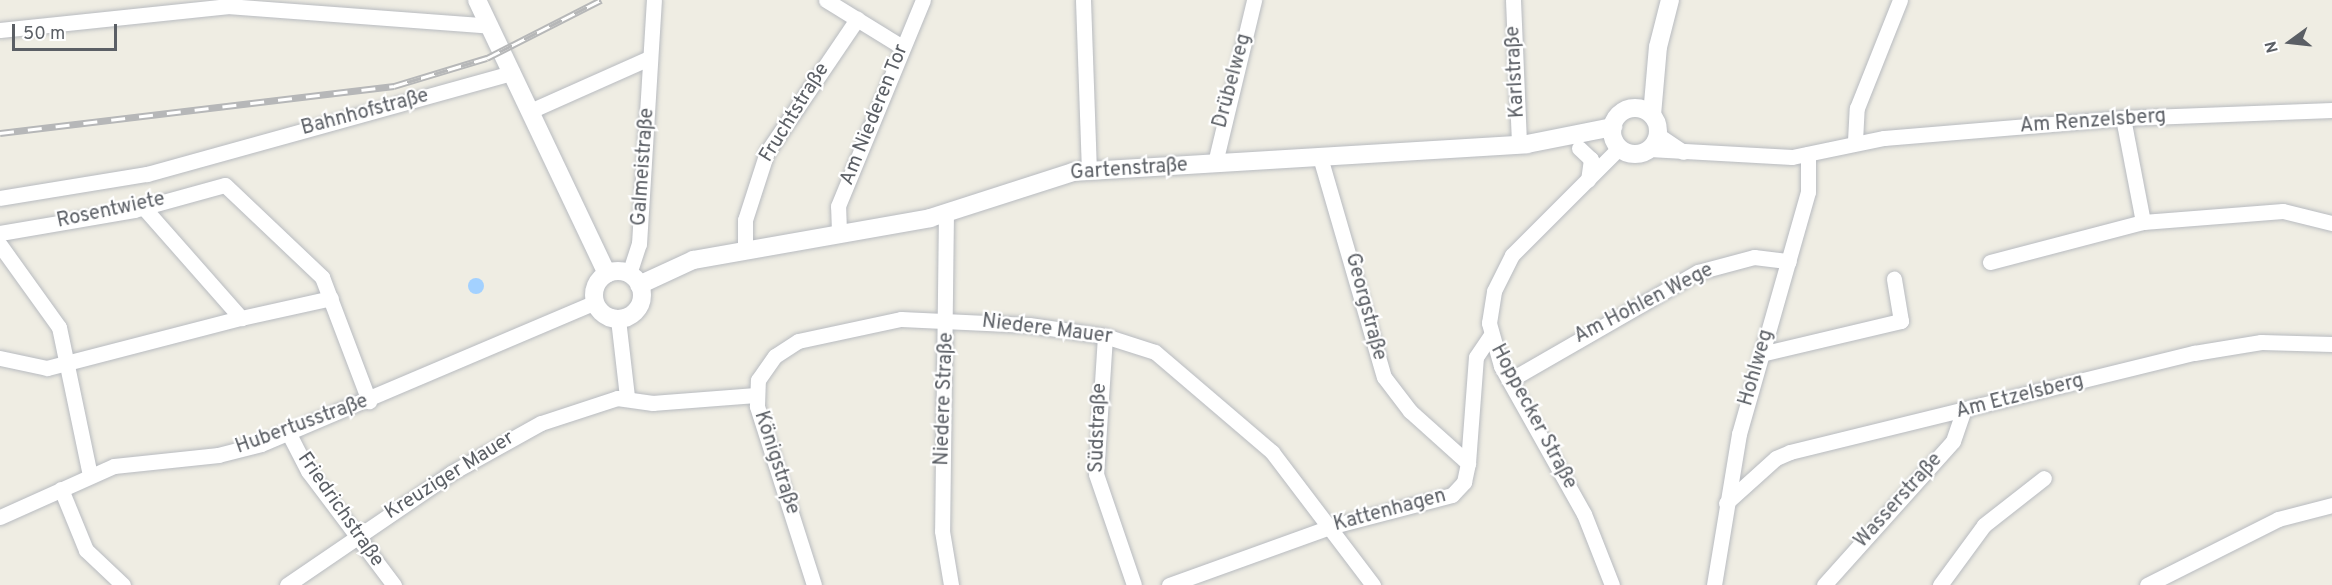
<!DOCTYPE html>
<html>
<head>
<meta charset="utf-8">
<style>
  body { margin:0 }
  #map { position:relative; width:2332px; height:585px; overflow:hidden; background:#efede3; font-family:Overpass,sans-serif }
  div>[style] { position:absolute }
  .water>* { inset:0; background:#a3d1ff }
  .round { border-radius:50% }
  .roads { filter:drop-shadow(0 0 2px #b8bbc0) drop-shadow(0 0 2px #b8bbc0) }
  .minor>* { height:15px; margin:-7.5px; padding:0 7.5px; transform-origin:7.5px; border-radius:7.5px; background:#fff }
  .tertiary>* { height:18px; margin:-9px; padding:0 9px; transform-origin:9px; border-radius:9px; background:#fff }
  .tertiary>.ring { margin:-9px; padding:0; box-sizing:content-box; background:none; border:18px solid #fff; border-radius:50% }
  .rail>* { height:7px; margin-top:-3.5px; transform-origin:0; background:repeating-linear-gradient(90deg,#fff 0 14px,#b6b7b8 0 28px); box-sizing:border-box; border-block:2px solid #b6b7b8 }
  span { translate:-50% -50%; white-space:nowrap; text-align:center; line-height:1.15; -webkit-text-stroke:4.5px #fff; paint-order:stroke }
  .street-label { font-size:20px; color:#5b5f65 }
  .north { position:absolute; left:2260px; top:12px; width:60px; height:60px; -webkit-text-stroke:4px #fff; paint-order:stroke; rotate:255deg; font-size:16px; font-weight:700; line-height:24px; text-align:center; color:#5b5f65 }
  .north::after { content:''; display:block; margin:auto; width:21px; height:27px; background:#5b5f65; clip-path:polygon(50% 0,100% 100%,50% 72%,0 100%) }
  .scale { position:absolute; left:12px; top:24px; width:105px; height:27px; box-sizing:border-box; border:3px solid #5b5f65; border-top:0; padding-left:8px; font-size:18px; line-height:21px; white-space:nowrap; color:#5b5f65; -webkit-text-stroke:4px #fff; paint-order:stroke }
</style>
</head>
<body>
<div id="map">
  <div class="water">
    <i class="round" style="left:468px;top:278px;width:16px;height:16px"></i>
  </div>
  <div class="roads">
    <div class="minor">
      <i style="left:826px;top:0;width:89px;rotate:31.7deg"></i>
      <i style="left:1083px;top:0;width:170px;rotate:88deg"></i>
      <i style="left:1513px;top:0;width:144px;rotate:87.6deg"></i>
      <i style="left:0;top:30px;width:228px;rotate:-6deg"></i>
      <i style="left:227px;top:6px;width:264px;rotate:4.3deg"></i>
      <i style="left:530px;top:111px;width:130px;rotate:-24deg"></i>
      <i style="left:2123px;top:118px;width:106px;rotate:79.1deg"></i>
      <i style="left:1658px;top:135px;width:30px;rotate:34deg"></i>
      <i style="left:1855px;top:141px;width:33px;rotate:-87deg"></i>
      <i style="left:1857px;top:108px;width:116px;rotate:-68.3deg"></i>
      <i style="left:1579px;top:148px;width:16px;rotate:43deg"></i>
      <i style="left:1591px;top:159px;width:21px;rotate:98deg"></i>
      <i style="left:1649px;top:149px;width:143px;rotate:3.2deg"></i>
      <i style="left:1792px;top:157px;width:94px;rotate:-11.7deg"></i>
      <i style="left:1884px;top:138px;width:240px;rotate:-4.8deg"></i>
      <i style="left:2123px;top:118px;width:209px;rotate:-2.2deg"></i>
      <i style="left:1320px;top:157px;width:229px;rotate:73.8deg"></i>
      <i style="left:1384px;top:377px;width:43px;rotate:52.6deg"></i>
      <i style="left:1410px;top:411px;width:78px;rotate:41.9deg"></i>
      <i style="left:1215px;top:163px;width:168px;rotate:-76.5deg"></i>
      <i style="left:0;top:198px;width:149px;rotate:-9.3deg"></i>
      <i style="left:147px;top:174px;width:379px;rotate:-15.5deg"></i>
      <i style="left:144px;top:208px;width:147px;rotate:48.6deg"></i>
      <i style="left:241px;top:318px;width:92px;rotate:-12.5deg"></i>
      <i style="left:946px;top:212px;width:319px;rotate:90.7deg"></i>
      <i style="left:942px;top:531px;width:55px;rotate:80.5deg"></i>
      <i style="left:839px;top:232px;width:26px;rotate:-92deg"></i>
      <i style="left:838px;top:206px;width:223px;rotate:-67.6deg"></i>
      <i style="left:0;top:233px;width:136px;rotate:-9.7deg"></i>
      <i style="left:134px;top:210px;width:94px;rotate:-15.4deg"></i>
      <i style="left:225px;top:185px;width:134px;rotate:43.5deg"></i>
      <i style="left:322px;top:277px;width:133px;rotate:69.2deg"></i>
      <i style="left:0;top:245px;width:101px;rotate:54.3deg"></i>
      <i style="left:59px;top:327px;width:152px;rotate:78.2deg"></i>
      <i style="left:745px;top:248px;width:28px;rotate:-90deg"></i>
      <i style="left:745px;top:220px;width:71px;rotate:-72.1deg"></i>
      <i style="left:767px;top:152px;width:161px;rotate:-55.9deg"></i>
      <i style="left:1990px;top:262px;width:158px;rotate:-14.7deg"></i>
      <i style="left:2143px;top:222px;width:140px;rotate:-4.5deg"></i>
      <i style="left:2283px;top:211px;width:50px;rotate:13.8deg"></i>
      <i style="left:629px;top:274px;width:32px;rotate:-72deg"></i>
      <i style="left:639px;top:244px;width:244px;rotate:-86.5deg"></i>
      <i style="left:618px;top:319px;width:79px;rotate:83.4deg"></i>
      <i style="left:1105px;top:336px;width:138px;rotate:93.7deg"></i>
      <i style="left:1096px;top:474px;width:117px;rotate:71.1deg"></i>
      <i style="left:1761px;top:354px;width:144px;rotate:-13.3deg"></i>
      <i style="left:1901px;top:321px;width:43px;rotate:-99.5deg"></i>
      <i style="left:0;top:358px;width:48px;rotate:12deg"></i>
      <i style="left:47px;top:368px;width:200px;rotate:-14.5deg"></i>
      <i style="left:1510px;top:380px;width:217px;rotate:-29.9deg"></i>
      <i style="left:1698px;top:272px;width:58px;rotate:-15deg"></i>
      <i style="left:1754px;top:257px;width:35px;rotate:7deg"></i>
      <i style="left:289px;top:434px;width:42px;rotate:62.8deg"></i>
      <i style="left:308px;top:471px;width:143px;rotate:53deg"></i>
      <i style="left:61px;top:489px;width:66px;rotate:67.7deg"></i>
      <i style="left:86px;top:550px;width:51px;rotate:43.4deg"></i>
      <i style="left:1726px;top:503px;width:67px;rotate:-42deg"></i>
      <i style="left:1776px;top:458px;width:15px;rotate:-23deg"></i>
      <i style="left:1790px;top:452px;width:416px;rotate:-13.8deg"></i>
      <i style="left:2194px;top:353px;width:68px;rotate:-9.3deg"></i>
      <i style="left:2261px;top:342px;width:71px;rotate:1.6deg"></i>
      <i style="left:0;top:517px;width:125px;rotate:-24.1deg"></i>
      <i style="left:114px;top:466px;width:105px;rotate:-6deg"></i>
      <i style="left:218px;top:455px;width:44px;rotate:-14.3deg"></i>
      <i style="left:261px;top:444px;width:363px;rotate:-23deg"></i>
      <i style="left:287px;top:585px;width:199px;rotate:-34.3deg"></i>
      <i style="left:451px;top:473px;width:103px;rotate:-29.1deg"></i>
      <i style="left:541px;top:423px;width:80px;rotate:-18.2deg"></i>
      <i style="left:617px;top:398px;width:36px;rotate:8deg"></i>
      <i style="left:653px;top:403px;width:102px;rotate:-4.5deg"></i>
      <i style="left:814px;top:585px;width:188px;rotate:-107.7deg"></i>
      <i style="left:757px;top:406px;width:26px;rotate:-88deg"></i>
      <i style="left:758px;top:380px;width:29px;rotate:-55deg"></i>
      <i style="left:775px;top:356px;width:27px;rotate:-33deg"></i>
      <i style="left:798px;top:341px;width:105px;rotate:-12.1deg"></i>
      <i style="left:901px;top:319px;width:128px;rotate:2.7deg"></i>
      <i style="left:1029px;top:325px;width:77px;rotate:8.2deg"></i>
      <i style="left:1105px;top:336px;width:52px;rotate:17.7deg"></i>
      <i style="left:1155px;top:352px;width:154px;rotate:40.5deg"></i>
      <i style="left:1272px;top:452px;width:167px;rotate:52.8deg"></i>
      <i style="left:1169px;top:585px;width:174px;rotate:-19.8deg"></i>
      <i style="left:1333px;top:526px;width:123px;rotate:-14.6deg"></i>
      <i style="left:1452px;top:495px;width:18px;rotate:-47deg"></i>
      <i style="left:1464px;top:482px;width:19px;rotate:-78deg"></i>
      <i style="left:1468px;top:463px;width:106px;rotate:-85.7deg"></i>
      <i style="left:1476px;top:357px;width:27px;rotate:-56deg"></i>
      <i style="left:1612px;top:585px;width:76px;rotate:-111.5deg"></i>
      <i style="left:1584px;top:514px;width:170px;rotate:-119.3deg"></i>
      <i style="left:1501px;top:366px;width:45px;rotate:-105.6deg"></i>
      <i style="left:1489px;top:323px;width:32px;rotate:-81deg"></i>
      <i style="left:1494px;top:291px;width:40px;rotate:-63.4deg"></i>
      <i style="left:1512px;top:255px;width:151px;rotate:-45deg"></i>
      <i style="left:1714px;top:585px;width:153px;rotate:-80.6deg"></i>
      <i style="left:1739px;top:434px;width:252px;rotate:-74.1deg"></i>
      <i style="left:1808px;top:192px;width:38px;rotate:-90deg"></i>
      <i style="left:1824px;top:585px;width:193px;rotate:-48.1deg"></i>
      <i style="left:1953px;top:441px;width:31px;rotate:-71deg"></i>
      <i style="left:1940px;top:585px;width:74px;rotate:-53.7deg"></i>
      <i style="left:1984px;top:525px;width:76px;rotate:-38.1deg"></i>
      <i style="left:2147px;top:585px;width:147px;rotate:-26.7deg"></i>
      <i style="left:2278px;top:519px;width:56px;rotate:-14.5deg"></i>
    </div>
    <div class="tertiary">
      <i style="left:477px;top:0;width:303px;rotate:64.6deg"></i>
      <i class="ring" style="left:1612px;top:108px;width:28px;height:28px"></i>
      <i style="left:1652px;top:115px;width:68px;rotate:-85deg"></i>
      <i style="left:1658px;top:47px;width:49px;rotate:-75.7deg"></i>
      <i class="ring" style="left:594px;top:271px;width:30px;height:30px"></i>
      <i style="left:639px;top:285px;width:60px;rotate:-24.8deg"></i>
      <i style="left:693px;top:260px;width:241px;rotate:-10deg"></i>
      <i style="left:930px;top:218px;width:150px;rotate:-17.8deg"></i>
      <i style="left:1073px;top:172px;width:455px;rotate:-3.5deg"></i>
      <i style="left:1527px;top:144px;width:88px;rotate:-11.2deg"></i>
    </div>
  </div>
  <div class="rail">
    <i style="left:0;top:133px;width:397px;rotate:-6.8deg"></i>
    <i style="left:394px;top:86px;width:97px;rotate:-16.8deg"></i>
    <i style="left:487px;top:58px;width:128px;rotate:-27deg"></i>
  </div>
  <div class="street-label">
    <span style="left:1516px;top:72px;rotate:-93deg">Karlstraße</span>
    <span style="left:1233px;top:81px;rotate:-75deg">Drübelweg</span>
    <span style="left:365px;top:113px;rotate:-15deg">Bahnhofstraße</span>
    <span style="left:795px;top:113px;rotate:-58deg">Fruchtstraße</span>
    <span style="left:875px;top:115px;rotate:-68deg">Am Niederen Tor</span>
    <span style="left:2093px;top:122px;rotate:-4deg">Am Renzelsberg</span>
    <span style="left:644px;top:167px;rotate:-86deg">Galmeistraße</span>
    <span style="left:1129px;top:170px;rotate:-4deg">Gartenstraße</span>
    <span style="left:111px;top:211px;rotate:-12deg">Rosentwiete</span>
    <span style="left:1644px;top:304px;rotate:-27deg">Am Hohlen Wege</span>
    <span style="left:1365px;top:307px;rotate:75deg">Georgstraße</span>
    <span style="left:1047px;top:330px;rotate:7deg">Niedere Mauer</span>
    <span style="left:1757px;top:368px;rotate:-74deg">Hohlweg</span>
    <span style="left:2020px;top:397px;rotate:-14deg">Am Etzelsberg</span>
    <span style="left:945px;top:399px;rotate:-88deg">Niedere Straße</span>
    <span style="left:1533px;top:417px;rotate:62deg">Hoppecker Straße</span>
    <span style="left:302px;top:425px;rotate:-20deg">Hubertusstraße</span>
    <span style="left:1099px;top:428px;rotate:-88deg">Südstraße</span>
    <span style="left:776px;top:463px;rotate:72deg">Königstraße</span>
    <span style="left:450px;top:476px;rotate:-32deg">Kreuziger Mauer</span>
    <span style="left:1899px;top:501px;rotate:-48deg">Wasserstraße</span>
    <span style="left:340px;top:510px;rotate:55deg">Friedrichstraße</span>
    <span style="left:1390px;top:511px;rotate:-15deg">Kattenhagen</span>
  </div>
  <div class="north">N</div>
  <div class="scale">50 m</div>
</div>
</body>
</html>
